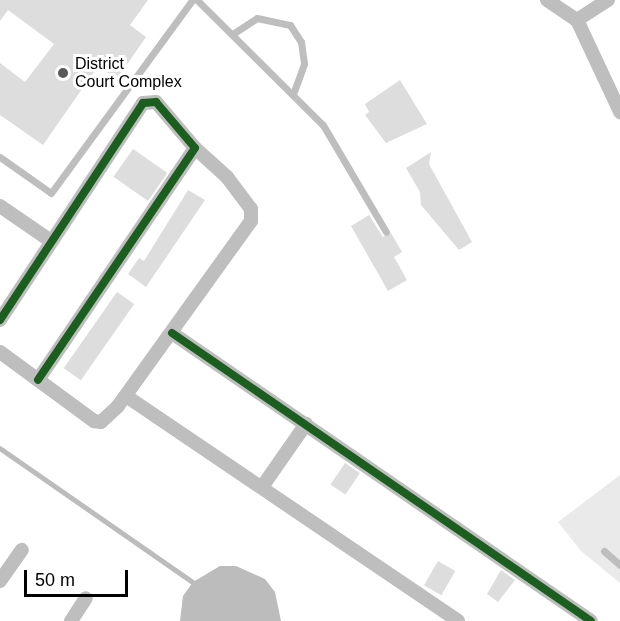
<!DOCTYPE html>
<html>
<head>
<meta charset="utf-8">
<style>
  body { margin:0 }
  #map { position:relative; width:620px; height:621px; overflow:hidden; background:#fff; font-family:Arial,sans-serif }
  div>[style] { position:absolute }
  .green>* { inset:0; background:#eaeaea }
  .water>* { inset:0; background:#bcbcbc }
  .stream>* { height:4.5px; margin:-2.25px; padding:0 2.25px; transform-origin:2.25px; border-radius:2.25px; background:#bcbcbc }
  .building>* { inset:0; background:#ddd; transform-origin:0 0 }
  .service>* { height:7px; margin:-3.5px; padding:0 3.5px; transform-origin:3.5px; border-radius:3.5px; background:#bebebe }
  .minor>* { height:14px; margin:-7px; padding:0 7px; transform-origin:7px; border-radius:7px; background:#bebebe }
  .cycleway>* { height:8px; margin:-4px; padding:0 4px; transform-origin:4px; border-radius:4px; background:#1b5e20 }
  .dots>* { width:16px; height:16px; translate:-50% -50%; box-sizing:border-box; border:3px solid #fff; border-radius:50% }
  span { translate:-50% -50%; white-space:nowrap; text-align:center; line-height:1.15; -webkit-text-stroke:6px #fff; paint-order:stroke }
  .poi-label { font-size:16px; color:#000 }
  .left { translate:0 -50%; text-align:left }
  .scale { position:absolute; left:24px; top:570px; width:104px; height:27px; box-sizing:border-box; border:3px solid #000; border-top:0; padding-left:8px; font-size:18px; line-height:21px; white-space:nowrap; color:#000; -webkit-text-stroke:4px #fff; paint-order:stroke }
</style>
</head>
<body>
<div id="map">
  <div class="green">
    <i style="clip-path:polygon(620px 475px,620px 583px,581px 551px,558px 522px)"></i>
  </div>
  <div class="water">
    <i style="clip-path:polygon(220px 566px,236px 566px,265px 579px,275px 592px,281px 621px,180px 621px,183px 596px,193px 582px)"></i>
  </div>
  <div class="stream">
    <i style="left:0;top:448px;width:235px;rotate:34.8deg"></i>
  </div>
  <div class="building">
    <i style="clip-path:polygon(0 0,148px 0,130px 25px,146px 37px,117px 79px,98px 66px,43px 145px,0 115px,0 63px,25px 82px,54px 44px,8px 10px,0 21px)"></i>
    <i style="clip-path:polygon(400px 80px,427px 124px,386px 143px,365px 115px,369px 112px,365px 104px)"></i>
    <i style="left:133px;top:149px;width:42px;height:34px;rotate:35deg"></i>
    <i style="clip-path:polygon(431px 152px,429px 164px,472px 242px,459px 250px,421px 205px,420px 192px,406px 168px)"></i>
    <i style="clip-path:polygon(188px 190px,205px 200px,146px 287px,128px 274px,139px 258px,144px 261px)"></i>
    <i style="clip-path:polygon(369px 215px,383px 237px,391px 233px,402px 252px,394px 257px,407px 280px,388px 291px,351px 226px)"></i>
    <i style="left:117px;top:292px;width:21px;height:93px;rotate:35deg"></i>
    <i style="left:345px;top:463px;width:18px;height:26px;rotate:34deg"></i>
    <i style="left:438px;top:561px;width:20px;height:28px;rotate:30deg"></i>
    <i style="clip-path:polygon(501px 570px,515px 580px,498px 602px,487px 594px)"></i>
  </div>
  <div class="service">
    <i style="left:197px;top:0;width:177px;rotate:44.8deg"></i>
    <i style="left:323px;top:125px;width:124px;rotate:59.5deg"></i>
    <i style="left:234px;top:33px;width:27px;rotate:-33deg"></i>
    <i style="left:257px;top:18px;width:34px;rotate:12deg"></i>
    <i style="left:290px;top:25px;width:20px;rotate:57deg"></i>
    <i style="left:301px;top:42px;width:22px;rotate:82deg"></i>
    <i style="left:304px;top:64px;width:30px;rotate:110deg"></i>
    <i style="left:0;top:157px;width:62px;rotate:35.2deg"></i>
    <i style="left:51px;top:193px;width:239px;rotate:-53.8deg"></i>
    <i style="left:604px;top:551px;width:21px;rotate:41deg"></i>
  </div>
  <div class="minor">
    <i style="left:547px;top:0;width:36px;rotate:34deg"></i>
    <i style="left:577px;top:20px;width:102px;rotate:64.9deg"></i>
    <i style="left:577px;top:20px;width:37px;rotate:-33deg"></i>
    <i style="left:0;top:206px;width:62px;rotate:34.5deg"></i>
    <i style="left:0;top:320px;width:260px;rotate:-56.6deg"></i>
    <i style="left:143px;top:103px;width:13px;rotate:-4deg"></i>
    <i style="left:156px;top:102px;width:60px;rotate:49.7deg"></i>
    <i style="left:195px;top:148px;width:280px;rotate:124.1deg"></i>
    <i style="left:172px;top:333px;width:508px;rotate:34.5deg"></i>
    <i style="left:0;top:352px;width:117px;rotate:36.3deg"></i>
    <i style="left:94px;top:421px;width:7px;rotate:8deg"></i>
    <i style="left:101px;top:422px;width:23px;rotate:-43deg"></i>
    <i style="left:118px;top:406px;width:228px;rotate:-54.3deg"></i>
    <i style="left:251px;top:221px;width:12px;rotate:-90deg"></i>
    <i style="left:251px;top:209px;width:40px;rotate:-127deg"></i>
    <i style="left:227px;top:177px;width:43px;rotate:-137.8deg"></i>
    <i style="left:126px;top:396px;width:401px;rotate:34.1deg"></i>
    <i style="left:262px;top:487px;width:77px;rotate:-55.1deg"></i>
    <i style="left:0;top:581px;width:38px;rotate:-55deg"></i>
    <i style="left:71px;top:621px;width:27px;rotate:-57deg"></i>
  </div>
  <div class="cycleway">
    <i style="left:0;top:320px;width:260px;rotate:-56.6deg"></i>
    <i style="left:143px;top:103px;width:13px;rotate:-4deg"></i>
    <i style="left:156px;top:102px;width:60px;rotate:49.7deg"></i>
    <i style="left:195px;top:148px;width:280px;rotate:124.1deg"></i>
    <i style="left:172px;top:333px;width:508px;rotate:34.5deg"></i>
  </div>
  <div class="dots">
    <i style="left:63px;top:73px;background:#595959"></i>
  </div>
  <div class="poi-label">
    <span class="left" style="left:75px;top:73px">District<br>Court Complex</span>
  </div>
  <div class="scale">50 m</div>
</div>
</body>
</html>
